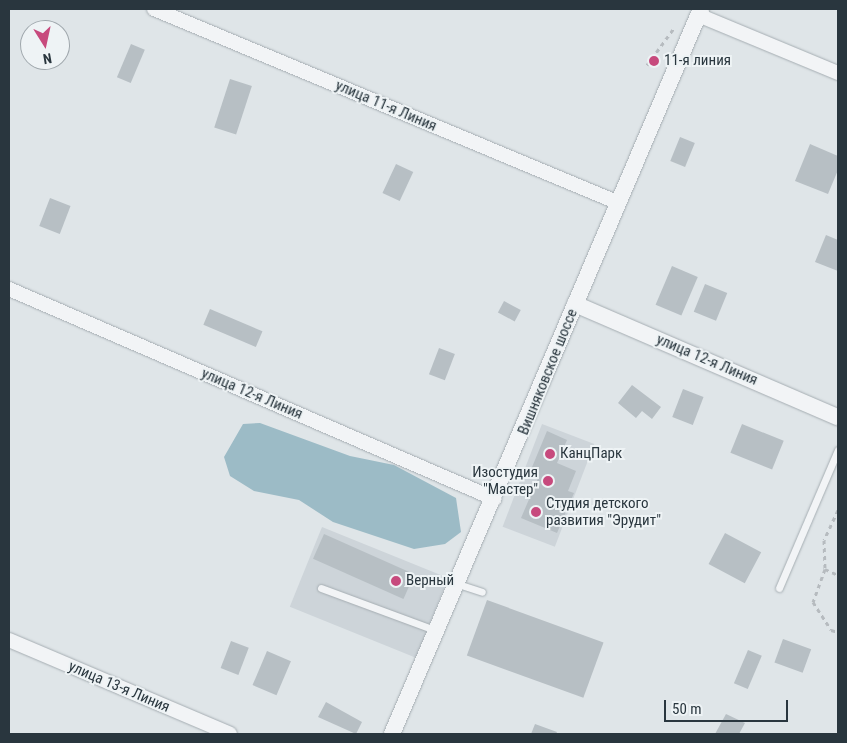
<!DOCTYPE html>
<html>
<head>
<meta charset="utf-8">
<style>
  body { margin:0 }
  #map { position:relative; width:847px; height:743px; overflow:hidden; background:#dfe5e8; font-family:"Roboto Condensed",sans-serif }
  div>[style] { position:absolute }
  .built>* { inset:0; background:#cdd4d9; transform-origin:0 0 }
  .water>* { inset:0; background:#9cbbc6 }
  .building>* { inset:0; background:#b7bfc4; transform-origin:0 0 }
  .path>* { height:3px; margin-top:-1.5px; transform-origin:0; background:repeating-linear-gradient(90deg,#b6bbbf 0 4px,transparent 0 8px) }
  .roads { filter:drop-shadow(0 0 1px #a5adb2) drop-shadow(0 0 1px #a5adb2) }
  .service>* { height:7px; margin:-3.5px; padding:0 3.5px; transform-origin:3.5px; border-radius:3.5px; background:#f2f4f6 }
  .minor>* { height:14px; margin:-7px; padding:0 7px; transform-origin:7px; border-radius:7px; background:#f2f4f6 }
  .tertiary>* { height:16px; margin:-8px; padding:0 8px; transform-origin:8px; border-radius:8px; background:#f2f4f6 }
  .dots>* { width:14px; height:14px; translate:-50% -50%; box-sizing:border-box; border:2px solid #eef3f5; border-radius:50% }
  span { translate:-50% -50%; white-space:nowrap; text-align:center; line-height:1.15; -webkit-text-stroke:4px #eef3f5; paint-order:stroke }
  .poi-label { font-size:15px; color:#29363e }
  .left { translate:0 -50%; text-align:left }
  .right { translate:-100% -50%; text-align:right }
  .street-label { font-size:15px; color:#29363e }
  .frame { position:absolute; inset:0; border:10px solid #29363e; pointer-events:none }
  .north { position:absolute; left:20px; top:20px; width:50px; height:50px; box-sizing:border-box; background:#eef3f5; border:1px solid #9fa7ac; border-radius:50%; rotate:170deg; font-size:14px; font-weight:700; line-height:20px; text-align:center; color:#29363e }
  .north::after { content:''; display:block; margin:auto; width:18px; height:22px; background:#c74a7d; clip-path:polygon(50% 0,100% 100%,50% 72%,0 100%) }
  .scale { position:absolute; left:664px; top:700px; width:124px; height:22px; box-sizing:border-box; border:2px solid #29363e; border-top:0; padding-left:6px; font-size:15px; line-height:18px; white-space:nowrap; color:#29363e; -webkit-text-stroke:4px #eef3f5; paint-order:stroke }
</style>
</head>
<body>
<div id="map">
  <div class="built">
    <i style="left:542px;top:424px;width:56px;height:110px;rotate:21deg"></i>
    <i style="left:322px;top:527px;width:136px;height:86px;rotate:22deg"></i>
  </div>
  <div class="water">
    <i style="clip-path:polygon(260px 423px,350px 456px,394px 465px,456px 498px,461px 532px,445px 544px,414px 549px,333px 522px,299px 500px,254px 491px,230px 476px,224px 457px,243px 424px)"></i>
  </div>
  <div class="building">
    <i style="left:131px;top:44px;width:15px;height:36px;rotate:23deg"></i>
    <i style="left:230px;top:79px;width:23px;height:51px;rotate:18deg"></i>
    <i style="left:680px;top:137px;width:16px;height:26px;rotate:22deg"></i>
    <i style="clip-path:polygon(810px 144px,838px 156px,838px 170px,828px 194px,795px 181px)"></i>
    <i style="left:396px;top:164px;width:19px;height:32px;rotate:25deg"></i>
    <i style="left:50px;top:198px;width:22px;height:30px;rotate:21deg"></i>
    <i style="clip-path:polygon(826px 235px,838px 240px,838px 271px,815px 262px)"></i>
    <i style="left:672px;top:266px;width:28px;height:42px;rotate:23deg"></i>
    <i style="left:705px;top:284px;width:24px;height:30px;rotate:22deg"></i>
    <i style="left:504px;top:301px;width:19px;height:13px;rotate:28deg"></i>
    <i style="left:210px;top:309px;width:57px;height:17px;rotate:23deg"></i>
    <i style="left:439px;top:348px;width:17px;height:28px;rotate:21deg"></i>
    <i style="clip-path:polygon(632px 385px,661px 407px,652px 419px,642px 411px,636px 418px,618px 403px)"></i>
    <i style="left:683px;top:389px;width:22px;height:30px;rotate:21deg"></i>
    <i style="left:742px;top:424px;width:45px;height:31px;rotate:22deg"></i>
    <i style="clip-path:polygon(547px 431px,567px 440px,557px 463px,576px 471px,568px 491px,574px 493px,557px 533px,521px 518px,539px 476px,530px 472px)"></i>
    <i style="left:725px;top:533px;width:41px;height:35px;rotate:28deg"></i>
    <i style="left:324px;top:534px;width:99px;height:27px;rotate:24deg"></i>
    <i style="left:487px;top:600px;width:124px;height:59px;rotate:20deg"></i>
    <i style="left:783px;top:639px;width:30px;height:25px;rotate:20deg"></i>
    <i style="left:231px;top:641px;width:19px;height:29px;rotate:21deg"></i>
    <i style="left:748px;top:650px;width:15px;height:36px;rotate:23deg"></i>
    <i style="left:267px;top:651px;width:26px;height:37px;rotate:23deg"></i>
    <i style="clip-path:polygon(326px 702px,362px 722px,356px 734px,318px 717px)"></i>
    <i style="clip-path:polygon(726px 714px,745px 723px,739px 734px,715px 734px)"></i>
    <i style="clip-path:polygon(535px 724px,557px 732px,556px 734px,531px 734px)"></i>
  </div>
  <div class="path">
    <i style="left:647px;top:65px;width:46px;rotate:-53.9deg"></i>
    <i style="left:838px;top:510px;width:33px;rotate:115deg"></i>
    <i style="left:824px;top:540px;width:29px;rotate:88deg"></i>
    <i style="left:825px;top:569px;width:14px;rotate:25deg"></i>
    <i style="left:825px;top:569px;width:35px;rotate:110deg"></i>
    <i style="left:813px;top:602px;width:33px;rotate:57deg"></i>
    <i style="left:831px;top:630px;width:7px;rotate:16deg"></i>
  </div>
  <div class="roads">
    <div class="service">
      <i style="left:458px;top:584px;width:25px;rotate:18deg"></i>
      <i style="left:321px;top:588px;width:124px;rotate:20.3deg"></i>
      <i style="left:779px;top:588px;width:150px;rotate:-66.9deg"></i>
    </div>
    <div class="minor">
      <i style="left:154px;top:9px;width:504px;rotate:22.65deg"></i>
      <i style="left:698px;top:15px;width:152px;rotate:22.5deg"></i>
      <i style="left:9px;top:289px;width:529px;rotate:23.37deg"></i>
      <i style="left:9px;top:640px;width:240px;rotate:23deg"></i>
    </div>
    <div class="tertiary">
      <i style="left:575px;top:304px;width:286px;rotate:23.3deg"></i>
      <i style="left:392px;top:734px;width:788px;rotate:-66.92deg"></i>
    </div>
  </div>
  <div class="dots">
    <i style="left:654px;top:61px;background:#c74a7d"></i>
    <i style="left:550px;top:454px;background:#c74a7d"></i>
    <i style="left:548px;top:481px;background:#c74a7d"></i>
    <i style="left:536px;top:512px;background:#c74a7d"></i>
    <i style="left:396px;top:581px;background:#c74a7d"></i>
  </div>
  <div class="poi-label">
    <span class="left" style="left:664px;top:61px">11-я линия</span>
    <span class="left" style="left:560px;top:454px">КанцПарк</span>
    <span class="right" style="left:538px;top:481px">Изостудия<br>"Мастер"</span>
    <span class="left" style="left:546px;top:512px">Студия детского<br>развития "Эрудит"</span>
    <span class="left" style="left:406px;top:581px">Верный</span>
  </div>
  <div class="street-label">
    <span style="left:386px;top:106px;rotate:23deg">улица 11-я Линия</span>
    <span style="left:707px;top:360px;rotate:23deg">улица 12-я Линия</span>
    <span style="left:548px;top:372px;rotate:-68deg">Вишняковское шоссе</span>
    <span style="left:252px;top:394px;rotate:23deg">улица 12-я Линия</span>
    <span style="left:119px;top:687px;rotate:23deg">улица 13-я Линия</span>
  </div>
  <div class="frame"></div>
  <div class="north">N</div>
  <div class="scale">50 m</div>
</div>
</body>
</html>
